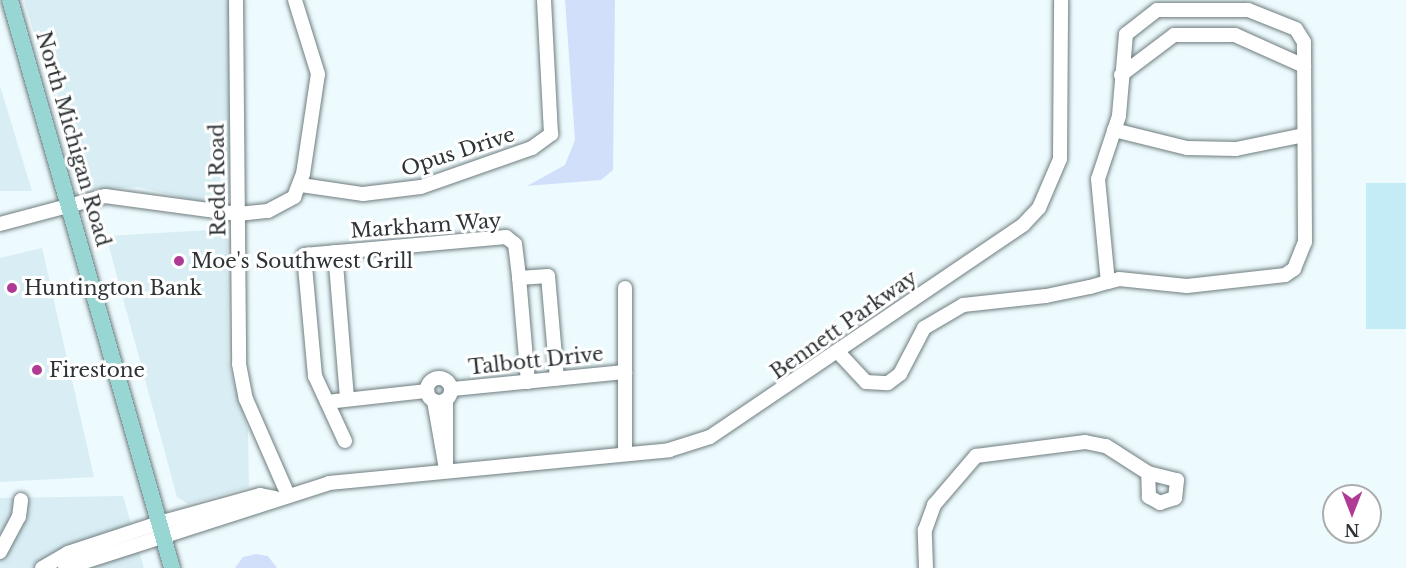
<!DOCTYPE html>
<html>
<head>
<meta charset="utf-8">
<style>
  body { margin:0 }
  #map { position:relative; width:1406px; height:568px; overflow:hidden; background:#edfbfe; font-family:"Libre Baskerville",serif }
  div>[style] { position:absolute }
  .built>* { inset:0; background:#d8eef4 }
  .green>* { inset:0; background:#c3ecf7; transform-origin:0 0 }
  .water>* { inset:0; background:#d1dffb }
  .roads { filter:drop-shadow(0 0 2px #6f7c7f) drop-shadow(0 0 2px #6f7c7f) }
  .minor>* { height:14px; margin:-7px; padding:0 7px; transform-origin:7px; border-radius:7px; background:#fff }
  .minor>.ring { margin:-7px; padding:0; box-sizing:content-box; background:none; border:14px solid #fff; border-radius:50% }
  .major>* { height:16px; margin:-8px; padding:0 8px; transform-origin:8px; border-radius:8px; background:#97d6d3 }
  .dots>* { width:16px; height:16px; translate:-50% -50%; box-sizing:border-box; border:3px solid #fff; border-radius:50% }
  span { translate:-50% -50%; white-space:nowrap; text-align:center; line-height:1.15; -webkit-text-stroke:6px #fff; paint-order:stroke }
  .street-label { font-size:20px; color:#2e3335 }
  .poi-label { font-size:20px; color:#2e3335 }
  .left { translate:0 -50%; text-align:left }
  .north { position:absolute; left:1322px; top:484px; width:60px; height:60px; box-sizing:border-box; background:#fff; border:2px solid #abadae; border-radius:50%; rotate:180deg; font-size:16px; font-weight:700; line-height:24px; text-align:center; color:#2e3335 }
  .north::after { content:''; display:block; margin:auto; width:21px; height:27px; background:#af3b95; clip-path:polygon(50% 0,100% 100%,50% 72%,0 100%) }
</style>
</head>
<body>
<div id="map">
  <div class="built">
    <i style="clip-path:polygon(24px 0,229px 0,229px 200px,219px 206px,138px 187px,93px 190px,86px 185px,72px 159px)"></i>
    <i style="clip-path:polygon(0 86px,32px 191px,0 191px)"></i>
    <i style="clip-path:polygon(227px 229px,228px 363px,248px 430px,249px 487px,188px 504px,177px 497px,106px 236px)"></i>
    <i style="clip-path:polygon(42px 248px,94px 477px,0 482px,0 258px)"></i>
    <i style="clip-path:polygon(123px 496px,144px 568px,0 568px,0 498px)"></i>
  </div>
  <div class="green">
    <i style="left:1406px;top:183px;width:146px;height:40px;rotate:90deg"></i>
  </div>
  <div class="water">
    <i style="clip-path:polygon(565px 0,615px 0,613px 170px,601px 180px,527px 186px,565px 165px,575px 140px)"></i>
    <i style="clip-path:polygon(256px 554px,268px 556px,277px 568px,235px 568px,243px 557px)"></i>
  </div>
  <div class="roads">
    <div class="minor">
      <i style="left:236px;top:0;width:364px;rotate:89.5deg"></i>
      <i style="left:239px;top:364px;width:36px;rotate:79deg"></i>
      <i style="left:246px;top:399px;width:105px;rotate:66.4deg"></i>
      <i style="left:1121px;top:75px;width:66px;rotate:-37deg"></i>
      <i style="left:1174px;top:35px;width:61px"></i>
      <i style="left:1235px;top:35px;width:76px;rotate:24.2deg"></i>
      <i style="left:1114px;top:130px;width:75px;rotate:13.9deg"></i>
      <i style="left:1187px;top:148px;width:49px;rotate:1.2deg"></i>
      <i style="left:1236px;top:149px;width:69px;rotate:-11.6deg"></i>
      <i style="left:301px;top:185px;width:63px;rotate:8.3deg"></i>
      <i style="left:363px;top:194px;width:58px;rotate:-6.9deg"></i>
      <i style="left:421px;top:187px;width:118px;rotate:-19.4deg"></i>
      <i style="left:532px;top:148px;width:24px;rotate:-36deg"></i>
      <i style="left:551px;top:134px;width:134px;rotate:-93deg"></i>
      <i style="left:0;top:224px;width:109px;rotate:-14.9deg"></i>
      <i style="left:105px;top:196px;width:134px;rotate:7.7deg"></i>
      <i style="left:238px;top:214px;width:30px;rotate:-6deg"></i>
      <i style="left:268px;top:211px;width:30px;rotate:-28deg"></i>
      <i style="left:294px;top:197px;width:25px;rotate:-69deg"></i>
      <i style="left:303px;top:174px;width:101px;rotate:-81.5deg"></i>
      <i style="left:318px;top:74px;width:77px;rotate:-107.3deg"></i>
      <i style="left:335px;top:252px;width:145px;rotate:85.3deg"></i>
      <i style="left:838px;top:352px;width:41px;rotate:47deg"></i>
      <i style="left:866px;top:382px;width:22px;rotate:3deg"></i>
      <i style="left:888px;top:383px;width:15px;rotate:-37deg"></i>
      <i style="left:900px;top:374px;width:52px;rotate:-62.4deg"></i>
      <i style="left:924px;top:328px;width:45px;rotate:-30.5deg"></i>
      <i style="left:963px;top:305px;width:83px;rotate:-6.2deg"></i>
      <i style="left:1046px;top:296px;width:45px;rotate:-11.6deg"></i>
      <i style="left:1090px;top:287px;width:19px;rotate:-16deg"></i>
      <i style="left:1108px;top:282px;width:11px;rotate:-15deg"></i>
      <i style="left:1119px;top:279px;width:68px;rotate:5.9deg"></i>
      <i style="left:1187px;top:286px;width:99px;rotate:-6.4deg"></i>
      <i style="left:1285px;top:275px;width:11px;rotate:-34deg"></i>
      <i style="left:1294px;top:269px;width:29px;rotate:-68deg"></i>
      <i style="left:1305px;top:242px;width:200px;rotate:-90.3deg"></i>
      <i style="left:1304px;top:42px;width:15px;rotate:-122deg"></i>
      <i style="left:1296px;top:29px;width:52px;rotate:-158.4deg"></i>
      <i style="left:1248px;top:10px;width:91px;rotate:180deg"></i>
      <i style="left:1157px;top:10px;width:39px;rotate:142deg"></i>
      <i style="left:1126px;top:34px;width:82px;rotate:94.9deg"></i>
      <i style="left:1119px;top:116px;width:66px;rotate:108.4deg"></i>
      <i style="left:1098px;top:179px;width:103px;rotate:84.5deg"></i>
      <i class="ring" style="left:427px;top:378px;width:10px;height:10px"></i>
      <i style="left:528px;top:382px;width:104px;rotate:-94.9deg"></i>
      <i style="left:519px;top:278px;width:29px;rotate:-4deg"></i>
      <i style="left:548px;top:276px;width:103px;rotate:85deg"></i>
      <i style="left:452px;top:389px;width:174px;rotate:-5.6deg"></i>
      <i style="left:434px;top:401px;width:69px;rotate:80deg"></i>
      <i style="left:327px;top:402px;width:101px;rotate:-6.3deg"></i>
      <i style="left:345px;top:441px;width:72px;rotate:-114.8deg"></i>
      <i style="left:315px;top:376px;width:121px;rotate:-95.2deg"></i>
      <i style="left:304px;top:255px;width:203px;rotate:-5.1deg"></i>
      <i style="left:506px;top:237px;width:11px;rotate:38deg"></i>
      <i style="left:515px;top:244px;width:34px;rotate:83deg"></i>
      <i style="left:625px;top:453px;width:165px;rotate:-90deg"></i>
      <i style="left:446px;top:469px;width:69px;rotate:-90deg"></i>
      <i style="left:0;top:552px;width:40px;rotate:-62deg"></i>
      <i style="left:19px;top:517px;width:17px;rotate:-83deg"></i>
      <i style="left:42px;top:568px;width:30px;rotate:-30deg"></i>
      <i style="left:68px;top:553px;width:96px;rotate:-18.2deg"></i>
      <i style="left:159px;top:523px;width:105px;rotate:-15.5deg"></i>
      <i style="left:260px;top:495px;width:15px;rotate:11deg"></i>
      <i style="left:65px;top:568px;width:277px;rotate:-17.8deg"></i>
      <i style="left:329px;top:483px;width:342px;rotate:-5.5deg"></i>
      <i style="left:669px;top:450px;width:43px;rotate:-17.6deg"></i>
      <i style="left:710px;top:437px;width:378px;rotate:-34.1deg"></i>
      <i style="left:1023px;top:225px;width:23px;rotate:-47deg"></i>
      <i style="left:1039px;top:208px;width:53px;rotate:-66.8deg"></i>
      <i style="left:1060px;top:159px;width:159px;rotate:-89.6deg"></i>
      <i style="left:926px;top:568px;width:38px;rotate:-92deg"></i>
      <i style="left:925px;top:530px;width:27px;rotate:-70deg"></i>
      <i style="left:934px;top:505px;width:65px;rotate:-49.4deg"></i>
      <i style="left:976px;top:456px;width:110px;rotate:-7.3deg"></i>
      <i style="left:1085px;top:442px;width:21px;rotate:11deg"></i>
      <i style="left:1106px;top:446px;width:50px;rotate:32.7deg"></i>
      <i style="left:1148px;top:473px;width:30px;rotate:14deg"></i>
      <i style="left:1177px;top:480px;width:18px;rotate:96deg"></i>
      <i style="left:1175px;top:498px;width:16px;rotate:162deg"></i>
      <i style="left:1160px;top:503px;width:13px;rotate:-151deg"></i>
      <i style="left:1149px;top:497px;width:24px;rotate:-92deg"></i>
    </div>
    <div class="major">
      <i style="left:10px;top:0;width:591px;rotate:74.08deg"></i>
    </div>
  </div>
  <div class="dots">
    <i style="left:179px;top:261px;background:#af3b95"></i>
    <i style="left:12px;top:288px;background:#af3b95"></i>
    <i style="left:37px;top:370px;background:#af3b95"></i>
  </div>
  <div class="street-label">
    <span style="left:73px;top:139px;rotate:74deg">North Michigan Road</span>
    <span style="left:458px;top:152px;rotate:-18deg">Opus Drive</span>
    <span style="left:218px;top:180px;rotate:-91deg">Redd Road</span>
    <span style="left:426px;top:226px;rotate:-4deg">Markham Way</span>
    <span style="left:844px;top:325px;rotate:-35deg">Bennett Parkway</span>
    <span style="left:536px;top:361px;rotate:-6deg">Talbott Drive</span>
  </div>
  <div class="poi-label">
    <span class="left" style="left:191px;top:261px">Moe's Southwest Grill</span>
    <span class="left" style="left:24px;top:288px">Huntington Bank</span>
    <span class="left" style="left:49px;top:370px">Firestone</span>
  </div>
  <div class="north">N</div>
</div>
</body>
</html>
